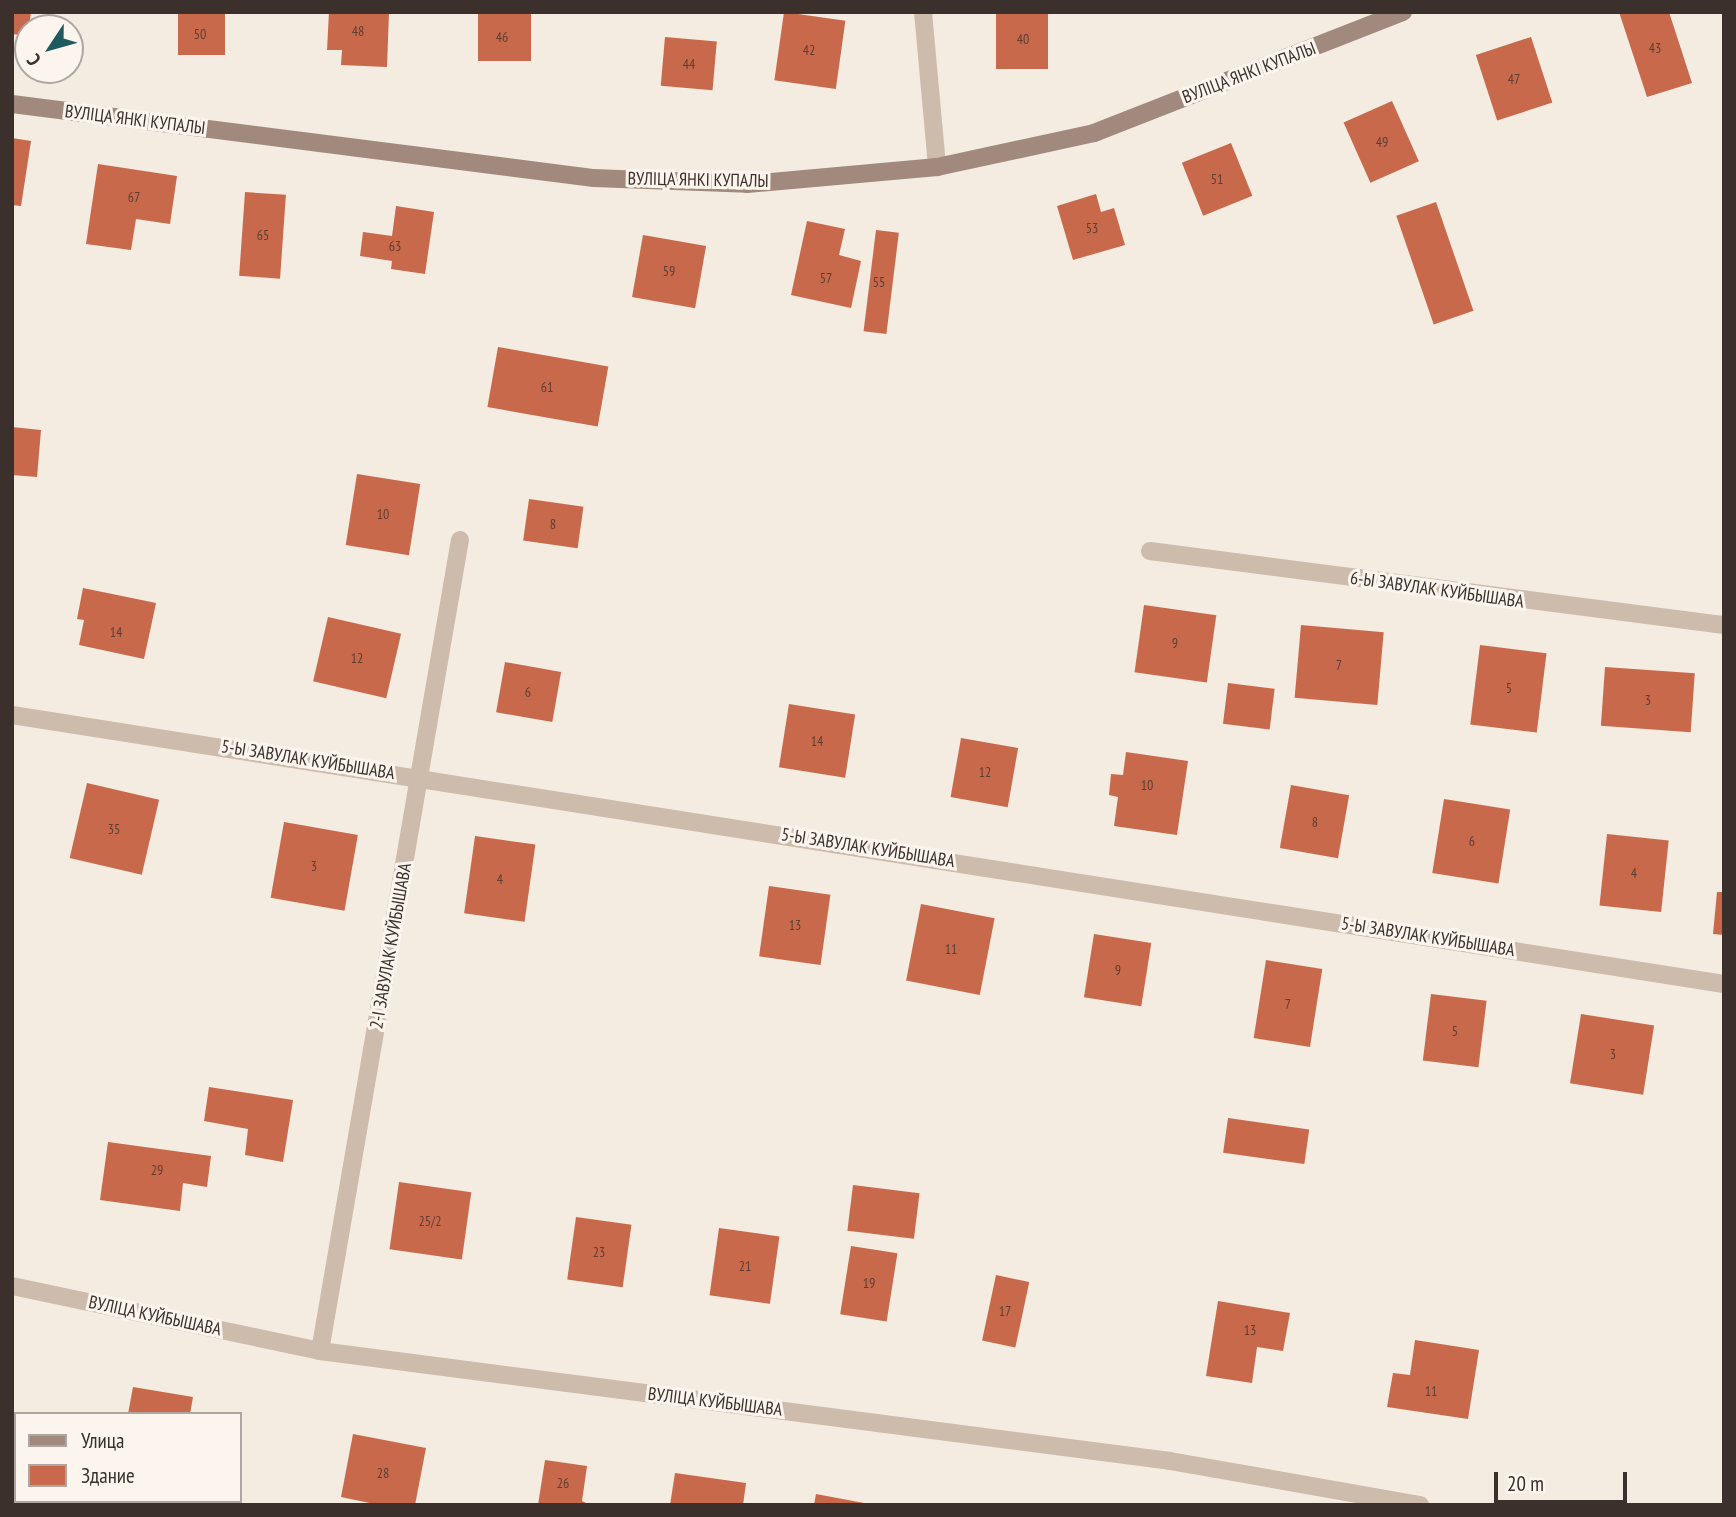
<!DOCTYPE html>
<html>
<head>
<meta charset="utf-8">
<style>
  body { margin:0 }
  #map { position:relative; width:1736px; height:1517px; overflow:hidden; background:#f4ebe1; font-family:"PT Sans Narrow",sans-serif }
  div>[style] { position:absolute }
  .building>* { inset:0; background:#c8694b; transform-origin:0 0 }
  .street>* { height:18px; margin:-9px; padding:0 9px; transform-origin:9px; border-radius:9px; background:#cdbbac }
  .secondary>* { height:18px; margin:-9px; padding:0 9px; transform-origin:9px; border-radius:9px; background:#a18a7d }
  span { translate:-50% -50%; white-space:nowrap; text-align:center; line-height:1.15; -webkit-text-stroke:6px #fbf5ee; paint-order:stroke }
  .number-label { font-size:14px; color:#5e3e33 }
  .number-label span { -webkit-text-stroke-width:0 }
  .street-label { font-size:18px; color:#3b302b }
  .frame { position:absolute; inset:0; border:14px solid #3b302b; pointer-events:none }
  .legend { position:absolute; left:14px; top:1412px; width:228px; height:91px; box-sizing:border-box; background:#fbf5ee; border:2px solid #aea6a0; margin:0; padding:9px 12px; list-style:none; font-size:21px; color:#3b302b }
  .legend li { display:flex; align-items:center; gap:14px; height:35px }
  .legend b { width:35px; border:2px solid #aea6a0 }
  .north { position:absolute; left:14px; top:14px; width:70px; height:70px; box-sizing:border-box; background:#fbf5ee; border:2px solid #aea6a0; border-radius:50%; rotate:234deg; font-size:19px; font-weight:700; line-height:28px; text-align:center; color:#3b302b }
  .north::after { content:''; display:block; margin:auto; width:24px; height:32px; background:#1f5a5e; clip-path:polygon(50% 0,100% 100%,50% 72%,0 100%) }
  .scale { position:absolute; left:1494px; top:1472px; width:133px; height:32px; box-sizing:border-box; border:4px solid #3b302b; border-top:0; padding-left:9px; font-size:21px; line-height:24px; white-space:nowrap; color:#3b302b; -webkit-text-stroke:5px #fbf5ee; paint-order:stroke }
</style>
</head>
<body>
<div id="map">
  <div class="building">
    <i style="clip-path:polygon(12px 12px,31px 12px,28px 36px,12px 34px)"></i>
    <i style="left:178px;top:12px;width:47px;height:43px"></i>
    <i style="clip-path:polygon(329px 12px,389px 12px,387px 67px,341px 65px,342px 50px,327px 50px)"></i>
    <i style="left:478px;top:12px;width:53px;height:49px"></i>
    <i style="left:784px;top:12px;width:62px;height:69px;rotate:8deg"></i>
    <i style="left:996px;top:12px;width:52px;height:57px"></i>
    <i style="clip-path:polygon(1619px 12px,1669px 12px,1692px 83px,1647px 97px)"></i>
    <i style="left:665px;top:37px;width:52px;height:49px;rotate:5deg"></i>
    <i style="left:1531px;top:37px;width:69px;height:58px;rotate:72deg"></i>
    <i style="left:1392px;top:101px;width:66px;height:53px;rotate:66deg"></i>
    <i style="clip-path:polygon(12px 138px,31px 141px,21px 206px,12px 205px)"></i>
    <i style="left:1231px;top:143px;width:57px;height:53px;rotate:68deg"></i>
    <i style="clip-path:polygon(98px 164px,177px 176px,170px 224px,136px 219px,131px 250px,86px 244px)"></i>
    <i style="left:245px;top:192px;width:41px;height:84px;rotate:4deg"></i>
    <i style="clip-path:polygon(1096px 194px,1101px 212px,1114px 208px,1125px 245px,1073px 260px,1057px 206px)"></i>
    <i style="left:1436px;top:202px;width:115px;height:42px;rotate:71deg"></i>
    <i style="clip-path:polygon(396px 206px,434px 212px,425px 274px,391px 269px,392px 261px,360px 256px,363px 232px,392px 236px)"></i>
    <i style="clip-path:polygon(807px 221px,845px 229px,839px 255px,861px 261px,851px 308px,791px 295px)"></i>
    <i style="left:876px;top:230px;width:23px;height:102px;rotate:7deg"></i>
    <i style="left:643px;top:235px;width:64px;height:63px;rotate:10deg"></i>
    <i style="left:498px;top:347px;width:112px;height:61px;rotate:10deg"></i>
    <i style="clip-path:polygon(12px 427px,41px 430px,37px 477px,12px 475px)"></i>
    <i style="left:357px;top:474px;width:64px;height:72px;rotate:9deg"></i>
    <i style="left:529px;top:499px;width:55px;height:42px;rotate:8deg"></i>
    <i style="clip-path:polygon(83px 588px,156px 603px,144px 659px,79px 645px,84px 620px,77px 619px)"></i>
    <i style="left:1144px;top:605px;width:73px;height:68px;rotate:8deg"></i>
    <i style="left:328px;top:617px;width:75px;height:66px;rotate:13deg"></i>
    <i style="left:1301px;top:625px;width:83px;height:73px;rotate:5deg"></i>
    <i style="left:1480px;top:645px;width:67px;height:80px;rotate:7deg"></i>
    <i style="left:505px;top:662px;width:57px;height:51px;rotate:10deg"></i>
    <i style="left:1605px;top:667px;width:90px;height:59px;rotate:4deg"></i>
    <i style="left:1228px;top:683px;width:47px;height:41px;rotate:7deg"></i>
    <i style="left:789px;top:704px;width:67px;height:64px;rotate:9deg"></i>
    <i style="left:961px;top:738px;width:58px;height:60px;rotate:10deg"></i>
    <i style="clip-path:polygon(1126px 752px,1188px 761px,1177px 835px,1114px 826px,1118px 797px,1109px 795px,1111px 774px,1123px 775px)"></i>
    <i style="left:87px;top:783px;width:74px;height:77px;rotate:13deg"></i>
    <i style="left:1291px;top:785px;width:59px;height:64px;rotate:10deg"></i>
    <i style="left:1444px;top:799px;width:67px;height:75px;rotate:9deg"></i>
    <i style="left:284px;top:822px;width:75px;height:77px;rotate:10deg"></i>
    <i style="left:1607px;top:834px;width:62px;height:72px;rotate:6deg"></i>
    <i style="left:475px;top:836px;width:61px;height:78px;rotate:8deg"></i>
    <i style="left:769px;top:886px;width:62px;height:71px;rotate:8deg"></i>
    <i style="clip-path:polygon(1717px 892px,1724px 892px,1724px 935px,1713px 934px)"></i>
    <i style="left:921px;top:904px;width:75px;height:78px;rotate:11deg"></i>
    <i style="left:1094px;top:934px;width:58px;height:64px;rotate:9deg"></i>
    <i style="left:1266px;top:960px;width:57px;height:79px;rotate:9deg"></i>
    <i style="left:1431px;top:994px;width:56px;height:67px;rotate:7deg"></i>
    <i style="left:1581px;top:1014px;width:74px;height:70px;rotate:9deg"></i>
    <i style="clip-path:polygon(209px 1087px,293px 1100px,283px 1162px,245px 1155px,248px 1129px,204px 1121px)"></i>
    <i style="left:1228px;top:1118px;width:82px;height:35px;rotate:8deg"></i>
    <i style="clip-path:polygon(108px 1142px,211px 1156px,207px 1187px,183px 1183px,180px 1211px,100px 1200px)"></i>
    <i style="left:399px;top:1182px;width:73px;height:68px;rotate:8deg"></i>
    <i style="left:853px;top:1185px;width:67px;height:46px;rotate:7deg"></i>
    <i style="left:576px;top:1217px;width:56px;height:63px;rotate:8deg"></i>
    <i style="left:719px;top:1228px;width:61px;height:68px;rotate:8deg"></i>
    <i style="left:851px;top:1246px;width:47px;height:69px;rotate:9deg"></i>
    <i style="left:996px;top:1275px;width:34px;height:67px;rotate:12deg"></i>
    <i style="clip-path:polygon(1218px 1301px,1290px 1313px,1283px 1351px,1257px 1347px,1252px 1383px,1206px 1376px)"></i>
    <i style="clip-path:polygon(1415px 1340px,1479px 1350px,1468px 1419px,1387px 1407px,1393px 1373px,1410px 1375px)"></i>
    <i style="clip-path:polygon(133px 1387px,193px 1397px,190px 1414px,128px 1414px)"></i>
    <i style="clip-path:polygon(353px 1434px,426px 1448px,415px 1505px,379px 1505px,341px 1497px)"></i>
    <i style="clip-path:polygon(545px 1460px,587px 1466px,582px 1501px,590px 1505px,538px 1505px)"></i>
    <i style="clip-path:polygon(675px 1473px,746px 1483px,743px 1505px,670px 1505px)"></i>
    <i style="clip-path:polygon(816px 1494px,864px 1503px,864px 1505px,814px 1505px)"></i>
  </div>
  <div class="street">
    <i style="left:923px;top:12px;width:156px;rotate:84.8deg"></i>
    <i style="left:1150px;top:551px;width:579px;rotate:7.35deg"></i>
    <i style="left:12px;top:715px;width:1733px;rotate:8.93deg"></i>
    <i style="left:12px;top:1286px;width:315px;rotate:11.9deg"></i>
    <i style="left:320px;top:1351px;width:857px;rotate:7.37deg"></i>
    <i style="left:1170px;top:1461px;width:254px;rotate:10deg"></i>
    <i style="left:320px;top:1351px;width:823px;rotate:-80.21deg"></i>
  </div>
  <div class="secondary">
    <i style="left:12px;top:104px;width:587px;rotate:7.25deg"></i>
    <i style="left:594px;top:178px;width:153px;rotate:2.2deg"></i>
    <i style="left:747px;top:184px;width:191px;rotate:-5.1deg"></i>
    <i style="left:937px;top:167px;width:161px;rotate:-12.2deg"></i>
    <i style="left:1094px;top:133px;width:332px;rotate:-21.4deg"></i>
  </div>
  <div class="number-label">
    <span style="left:358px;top:31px">48</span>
    <span style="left:200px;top:34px">50</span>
    <span style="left:502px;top:37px">46</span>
    <span style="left:1023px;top:39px">40</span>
    <span style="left:1655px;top:48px">43</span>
    <span style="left:809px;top:50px">42</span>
    <span style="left:689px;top:64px">44</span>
    <span style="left:1514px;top:79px">47</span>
    <span style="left:1382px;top:142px">49</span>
    <span style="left:1217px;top:179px">51</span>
    <span style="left:134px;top:197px">67</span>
    <span style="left:1092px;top:228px">53</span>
    <span style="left:263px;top:235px">65</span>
    <span style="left:395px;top:246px">63</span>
    <span style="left:669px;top:271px">59</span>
    <span style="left:826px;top:278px">57</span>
    <span style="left:879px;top:282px">55</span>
    <span style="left:547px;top:387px">61</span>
    <span style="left:383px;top:514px">10</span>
    <span style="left:553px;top:524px">8</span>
    <span style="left:116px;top:632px">14</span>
    <span style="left:1175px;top:643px">9</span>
    <span style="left:357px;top:658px">12</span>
    <span style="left:1339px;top:665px">7</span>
    <span style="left:1509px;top:688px">5</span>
    <span style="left:528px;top:692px">6</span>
    <span style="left:1648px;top:700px">3</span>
    <span style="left:817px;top:741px">14</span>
    <span style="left:985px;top:772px">12</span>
    <span style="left:1147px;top:785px">10</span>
    <span style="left:1315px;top:822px">8</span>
    <span style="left:114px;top:829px">35</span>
    <span style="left:1472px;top:841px">6</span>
    <span style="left:314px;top:866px">3</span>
    <span style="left:1634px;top:873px">4</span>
    <span style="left:500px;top:879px">4</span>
    <span style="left:795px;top:925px">13</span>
    <span style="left:951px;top:949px">11</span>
    <span style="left:1118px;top:970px">9</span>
    <span style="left:1288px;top:1004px">7</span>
    <span style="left:1455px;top:1031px">5</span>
    <span style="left:1613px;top:1054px">3</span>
    <span style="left:157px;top:1170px">29</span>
    <span style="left:430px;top:1221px">25/2</span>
    <span style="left:599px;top:1252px">23</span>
    <span style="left:745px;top:1266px">21</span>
    <span style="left:869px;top:1283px">19</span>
    <span style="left:1005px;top:1311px">17</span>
    <span style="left:1250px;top:1330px">13</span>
    <span style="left:1431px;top:1391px">11</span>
    <span style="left:383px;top:1473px">28</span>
    <span style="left:563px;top:1483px">26</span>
  </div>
  <div class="street-label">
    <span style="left:1249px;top:73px;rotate:-21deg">ВУЛІЦА ЯНКІ КУПАЛЫ</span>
    <span style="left:135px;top:120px;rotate:7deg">ВУЛІЦА ЯНКІ КУПАЛЫ</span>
    <span style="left:698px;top:180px;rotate:1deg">ВУЛІЦА ЯНКІ КУПАЛЫ</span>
    <span style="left:1437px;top:590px;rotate:8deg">6-Ы ЗАВУЛАК КУЙБЫШАВА</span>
    <span style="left:308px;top:760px;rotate:9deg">5-Ы ЗАВУЛАК КУЙБЫШАВА</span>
    <span style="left:868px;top:848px;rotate:9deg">5-Ы ЗАВУЛАК КУЙБЫШАВА</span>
    <span style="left:1428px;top:937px;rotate:9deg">5-Ы ЗАВУЛАК КУЙБЫШАВА</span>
    <span style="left:391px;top:946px;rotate:-80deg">2-І ЗАВУЛАК КУЙБЫШАВА</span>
    <span style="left:155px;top:1316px;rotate:12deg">ВУЛІЦА КУЙБЫШАВА</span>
    <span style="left:715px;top:1402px;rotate:7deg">ВУЛІЦА КУЙБЫШАВА</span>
  </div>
  <div class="frame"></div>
  <ul class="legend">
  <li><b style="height:9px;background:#a18a7d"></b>Улица</li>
  <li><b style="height:19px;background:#c8694b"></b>Здание</li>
  </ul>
  <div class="north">С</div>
  <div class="scale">20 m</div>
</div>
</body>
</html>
